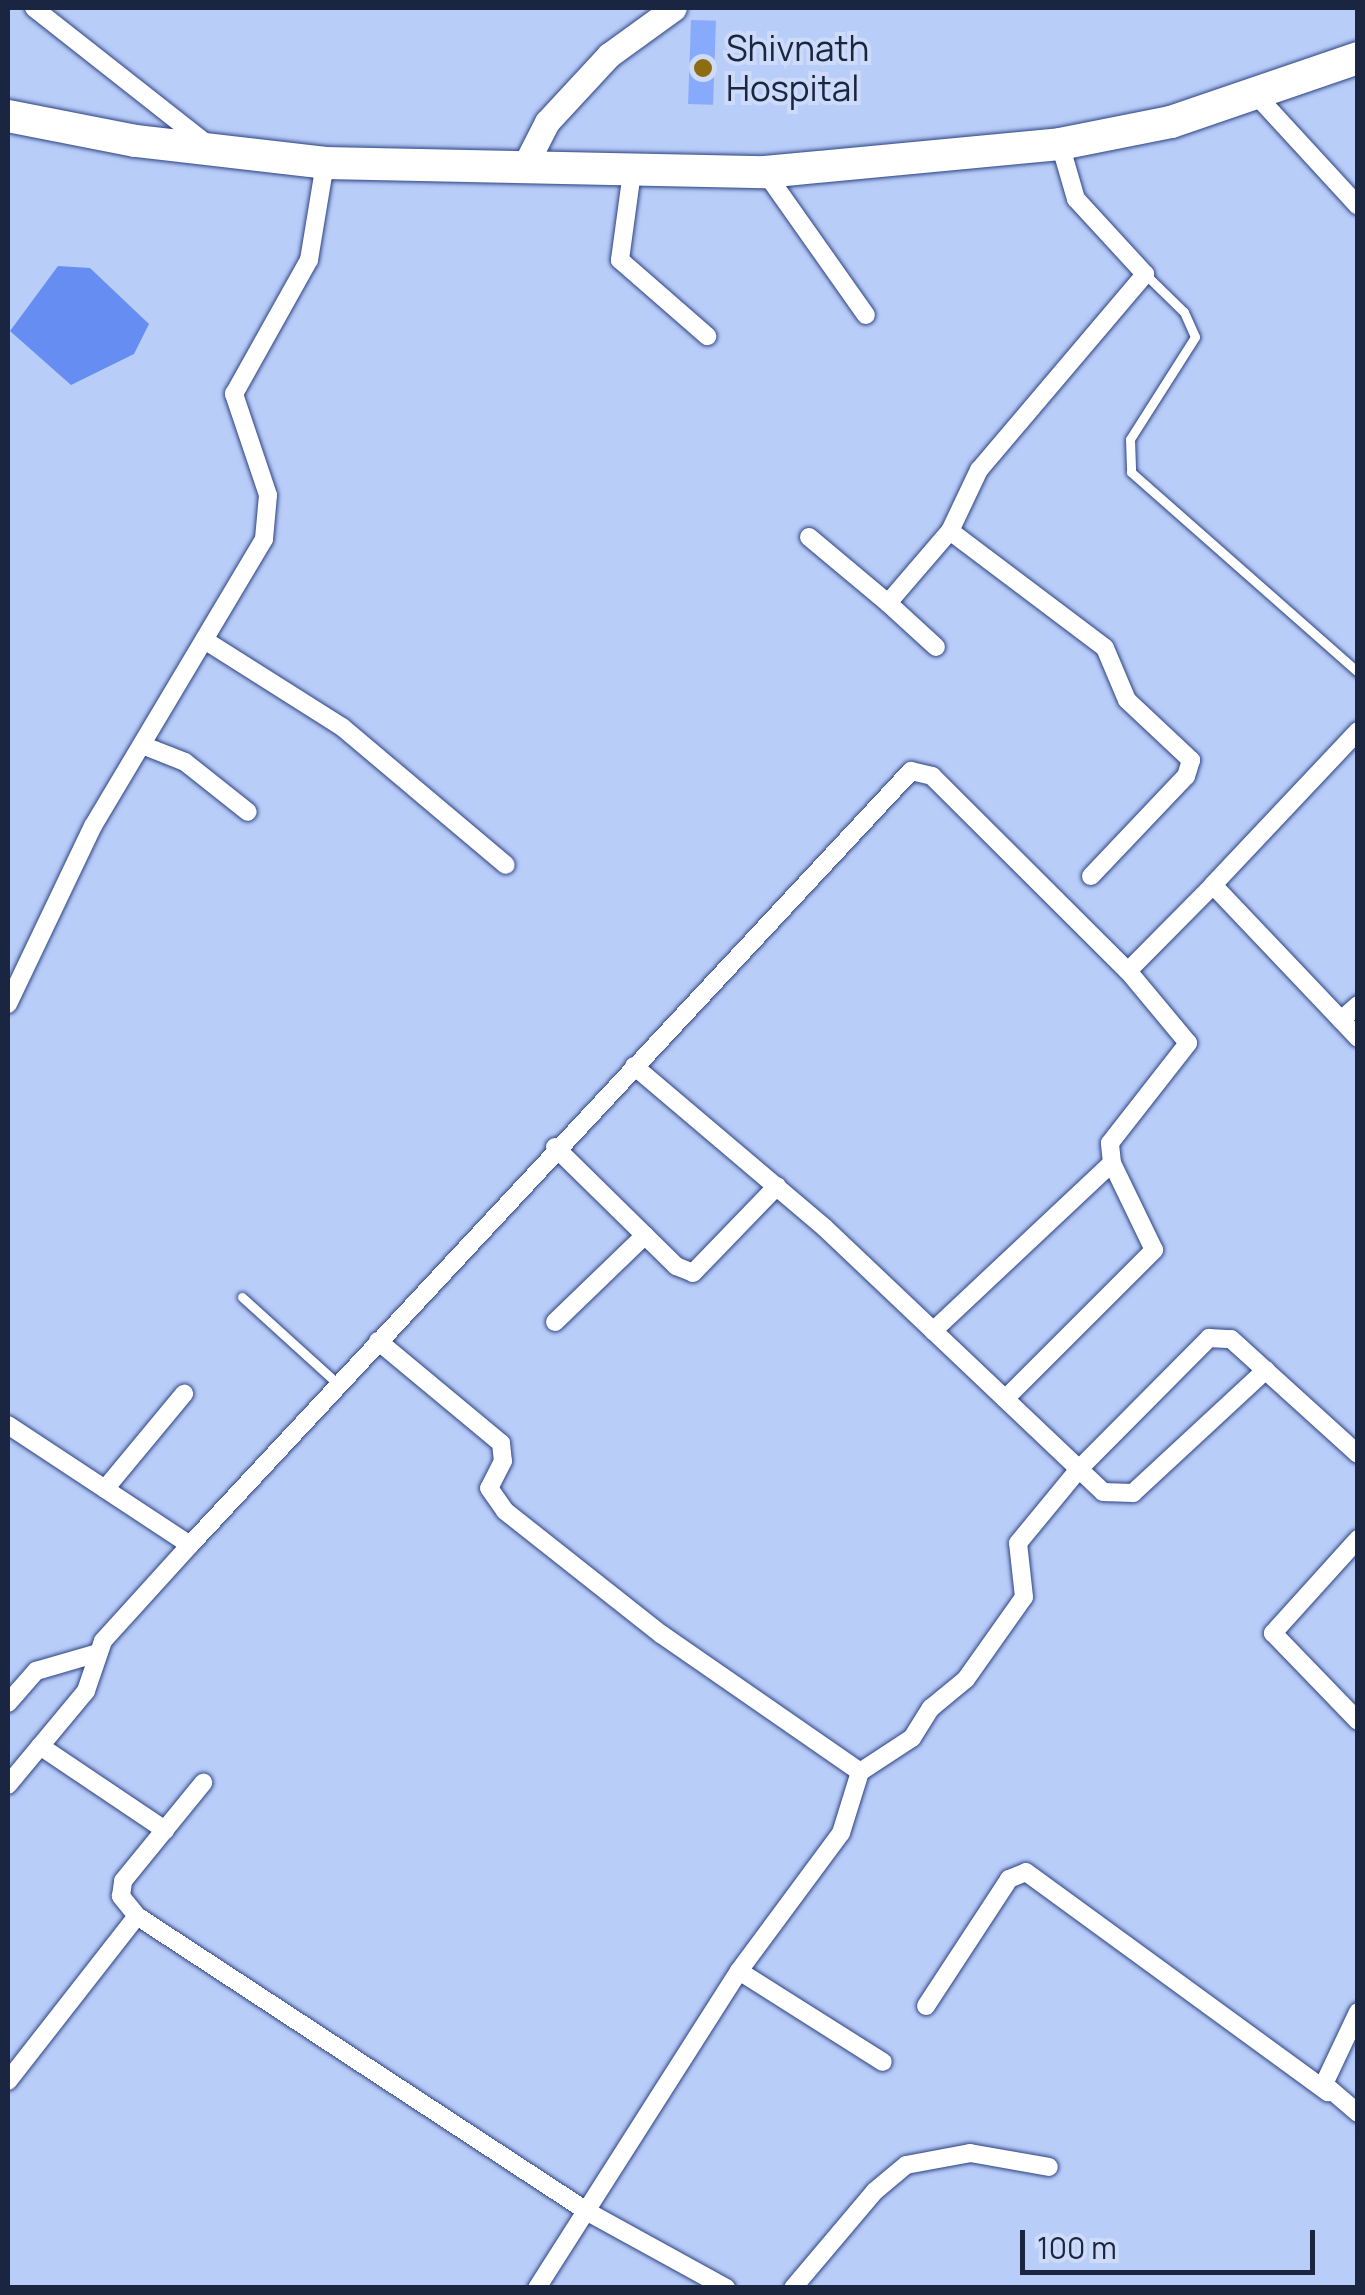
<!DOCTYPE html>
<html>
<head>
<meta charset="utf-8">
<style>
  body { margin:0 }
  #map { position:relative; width:1365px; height:2295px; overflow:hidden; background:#b9cdf9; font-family:Manrope,sans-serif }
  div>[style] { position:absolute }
  .water>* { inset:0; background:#668df1 }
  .building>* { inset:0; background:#88aafc; transform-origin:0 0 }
  .roads { filter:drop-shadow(0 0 2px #2c4382) drop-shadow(0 0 2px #2c4382) }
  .lane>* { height:9px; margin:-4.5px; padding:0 4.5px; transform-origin:4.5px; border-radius:4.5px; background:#fff }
  .street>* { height:18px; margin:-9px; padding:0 9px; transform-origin:9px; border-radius:9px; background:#fff }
  .secondary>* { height:25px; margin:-12.5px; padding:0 12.5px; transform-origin:12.5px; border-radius:12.5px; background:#fff }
  .highway>* { height:32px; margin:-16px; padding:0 16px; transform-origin:16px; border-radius:16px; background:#fff }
  .dots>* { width:28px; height:28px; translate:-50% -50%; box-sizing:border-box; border:5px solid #cddaf8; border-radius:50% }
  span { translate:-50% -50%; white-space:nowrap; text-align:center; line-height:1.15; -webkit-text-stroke:8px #cddaf8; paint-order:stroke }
  .poi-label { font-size:35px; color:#1a2541 }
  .left { translate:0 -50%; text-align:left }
  .frame { position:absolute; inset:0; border:10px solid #1a2541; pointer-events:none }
  .scale { position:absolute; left:1020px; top:2230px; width:295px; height:45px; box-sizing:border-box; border:5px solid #1a2541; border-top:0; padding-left:12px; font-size:30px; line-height:35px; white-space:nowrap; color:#1a2541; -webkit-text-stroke:8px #cddaf8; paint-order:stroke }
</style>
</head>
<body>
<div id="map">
  <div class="water">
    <i style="clip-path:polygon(58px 266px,90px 268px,149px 324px,134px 354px,71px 385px,10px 331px)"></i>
  </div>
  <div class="building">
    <i style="left:691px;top:20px;width:25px;height:84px;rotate:2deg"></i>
  </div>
  <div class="roads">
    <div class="lane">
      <i style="left:1145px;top:274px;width:54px;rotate:44.3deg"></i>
      <i style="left:1184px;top:312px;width:27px;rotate:66deg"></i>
      <i style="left:1195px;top:337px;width:121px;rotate:122.5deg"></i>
      <i style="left:1130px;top:439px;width:33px;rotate:88deg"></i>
      <i style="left:1131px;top:472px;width:303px;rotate:41.4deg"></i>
      <i style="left:242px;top:1297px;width:130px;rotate:42.2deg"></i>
    </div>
    <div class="street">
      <i style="left:34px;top:8px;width:221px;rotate:38.2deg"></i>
      <i style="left:1257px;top:96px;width:149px;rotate:47.4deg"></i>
      <i style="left:632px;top:172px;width:89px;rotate:97.8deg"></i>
      <i style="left:620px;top:260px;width:116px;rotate:41.1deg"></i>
      <i style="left:765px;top:172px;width:175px;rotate:54.8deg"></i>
      <i style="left:950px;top:531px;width:194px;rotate:37deg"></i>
      <i style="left:1105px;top:648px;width:56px;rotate:67.1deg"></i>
      <i style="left:1127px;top:700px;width:88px;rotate:43.2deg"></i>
      <i style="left:1191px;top:760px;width:17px;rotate:107deg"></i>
      <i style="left:1186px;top:776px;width:138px;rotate:133.5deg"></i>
      <i style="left:809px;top:537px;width:103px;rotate:39.9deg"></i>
      <i style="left:888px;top:603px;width:95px;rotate:-49.3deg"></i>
      <i style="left:950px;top:531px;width:68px;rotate:-64.6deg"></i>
      <i style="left:979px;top:470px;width:257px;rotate:-49.7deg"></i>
      <i style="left:1145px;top:274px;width:102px;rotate:-132.6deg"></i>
      <i style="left:1076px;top:199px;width:57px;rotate:-106.2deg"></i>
      <i style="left:888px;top:603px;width:65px;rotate:42.5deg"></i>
      <i style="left:206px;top:641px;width:161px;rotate:32.3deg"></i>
      <i style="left:342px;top:727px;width:214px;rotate:40.1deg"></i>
      <i style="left:1358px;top:731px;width:212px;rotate:133.3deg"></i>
      <i style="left:1213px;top:885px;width:211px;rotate:46.5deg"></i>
      <i style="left:142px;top:745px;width:46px;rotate:21.6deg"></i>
      <i style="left:185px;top:762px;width:80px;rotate:38.4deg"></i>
      <i style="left:8px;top:1004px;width:197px;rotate:-64.5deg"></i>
      <i style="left:93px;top:826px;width:334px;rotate:-59.2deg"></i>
      <i style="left:264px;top:539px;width:44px;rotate:-84.8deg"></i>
      <i style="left:268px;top:495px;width:107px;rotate:-108.6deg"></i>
      <i style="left:234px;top:394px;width:154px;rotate:-60.8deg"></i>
      <i style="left:309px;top:260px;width:98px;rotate:-80.6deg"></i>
      <i style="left:1341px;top:1020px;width:23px;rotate:-41deg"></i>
      <i style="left:634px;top:1066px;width:250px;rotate:40.3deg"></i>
      <i style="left:825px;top:1228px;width:383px;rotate:43.5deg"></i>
      <i style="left:1103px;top:1492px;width:30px;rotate:2deg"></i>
      <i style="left:1133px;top:1493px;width:181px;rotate:-42.8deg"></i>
      <i style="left:555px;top:1147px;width:170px;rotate:44.5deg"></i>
      <i style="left:676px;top:1266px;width:18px;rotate:22deg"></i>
      <i style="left:693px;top:1273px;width:121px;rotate:-46deg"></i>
      <i style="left:555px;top:1322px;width:125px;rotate:-44deg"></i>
      <i style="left:933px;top:1331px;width:245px;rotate:-43.2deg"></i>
      <i style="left:378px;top:1341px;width:160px;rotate:39.7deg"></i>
      <i style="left:501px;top:1443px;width:18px;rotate:84deg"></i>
      <i style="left:503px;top:1461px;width:30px;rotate:117deg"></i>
      <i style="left:489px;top:1488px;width:28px;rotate:55deg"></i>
      <i style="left:505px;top:1511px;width:199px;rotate:38.3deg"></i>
      <i style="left:661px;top:1634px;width:242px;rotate:34.7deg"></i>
      <i style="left:860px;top:1772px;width:64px;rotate:107.3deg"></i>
      <i style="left:841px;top:1833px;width:172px;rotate:126.5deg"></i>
      <i style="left:739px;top:1971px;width:170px;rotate:32.3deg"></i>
      <i style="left:1005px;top:1399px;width:211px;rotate:-45deg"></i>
      <i style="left:1154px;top:1250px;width:97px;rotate:-115.8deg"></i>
      <i style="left:1112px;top:1163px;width:20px;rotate:-96deg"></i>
      <i style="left:1110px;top:1143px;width:127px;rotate:-52deg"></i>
      <i style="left:1188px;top:1043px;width:94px;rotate:-129.8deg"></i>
      <i style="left:8px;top:1425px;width:218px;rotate:33.4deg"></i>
      <i style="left:190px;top:1545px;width:130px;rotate:132.2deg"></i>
      <i style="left:103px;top:1641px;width:53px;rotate:108.8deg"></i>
      <i style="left:86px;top:1691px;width:122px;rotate:129.7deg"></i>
      <i style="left:105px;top:1489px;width:124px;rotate:-50.3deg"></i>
      <i style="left:1358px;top:1539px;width:127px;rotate:132.1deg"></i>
      <i style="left:1273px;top:1633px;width:122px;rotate:46deg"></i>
      <i style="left:190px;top:1545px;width:1058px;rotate:-47.03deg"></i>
      <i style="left:911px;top:771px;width:22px;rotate:13deg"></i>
      <i style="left:932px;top:776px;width:276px;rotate:44.9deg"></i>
      <i style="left:1128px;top:971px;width:121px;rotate:-45.3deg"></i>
      <i style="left:8px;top:1703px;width:43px;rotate:-48.8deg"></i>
      <i style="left:36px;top:1671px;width:65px;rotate:-16.2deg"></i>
      <i style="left:40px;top:1746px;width:151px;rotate:33.9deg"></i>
      <i style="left:860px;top:1772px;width:62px;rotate:-33.2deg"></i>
      <i style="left:912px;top:1738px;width:36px;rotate:-58deg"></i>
      <i style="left:931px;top:1708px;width:45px;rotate:-39.6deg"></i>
      <i style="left:966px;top:1679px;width:100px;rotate:-54.7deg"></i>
      <i style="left:1024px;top:1597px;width:54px;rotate:-96.3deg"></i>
      <i style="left:1018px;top:1543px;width:96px;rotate:-50.5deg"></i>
      <i style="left:1079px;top:1469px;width:185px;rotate:-45.2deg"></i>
      <i style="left:1209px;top:1338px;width:22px;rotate:3deg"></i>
      <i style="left:1231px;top:1339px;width:171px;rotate:42.2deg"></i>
      <i style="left:137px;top:1916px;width:26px;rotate:-129deg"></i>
      <i style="left:121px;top:1896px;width:15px;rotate:-82deg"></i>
      <i style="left:123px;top:1881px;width:127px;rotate:-50.8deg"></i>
      <i style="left:926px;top:2006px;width:152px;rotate:-56.8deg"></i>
      <i style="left:1009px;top:1879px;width:18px;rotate:-22deg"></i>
      <i style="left:1026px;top:1872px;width:374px;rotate:36.1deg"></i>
      <i style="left:1358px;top:2012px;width:80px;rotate:115.3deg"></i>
      <i style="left:1324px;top:2084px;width:45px;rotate:40.5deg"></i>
      <i style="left:8px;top:2081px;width:209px;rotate:-52deg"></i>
      <i style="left:137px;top:1916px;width:539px;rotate:33.28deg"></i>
      <i style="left:588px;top:2212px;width:158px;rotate:28.8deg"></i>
      <i style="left:537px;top:2288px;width:376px;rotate:-57.5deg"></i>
      <i style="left:793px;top:2288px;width:127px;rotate:-49.8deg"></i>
      <i style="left:875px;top:2191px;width:40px;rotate:-40deg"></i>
      <i style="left:906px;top:2165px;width:65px;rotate:-10.6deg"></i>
      <i style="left:970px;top:2153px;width:80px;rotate:10deg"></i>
    </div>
    <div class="secondary">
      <i style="left:523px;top:169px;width:53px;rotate:-62.9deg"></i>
      <i style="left:547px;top:122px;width:91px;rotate:-47.2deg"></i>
      <i style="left:609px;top:55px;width:80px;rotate:-35.9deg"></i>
    </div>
    <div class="highway">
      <i style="left:8px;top:116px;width:130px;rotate:11.1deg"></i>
      <i style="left:136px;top:141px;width:190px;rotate:6.6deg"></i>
      <i style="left:325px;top:163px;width:440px;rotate:1.2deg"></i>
      <i style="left:765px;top:172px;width:296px;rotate:-5.4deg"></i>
      <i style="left:1060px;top:144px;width:113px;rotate:-11.2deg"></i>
      <i style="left:1171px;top:122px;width:198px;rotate:-18.9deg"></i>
    </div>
  </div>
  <div class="dots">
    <i style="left:703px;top:68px;background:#8e6c10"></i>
  </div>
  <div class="poi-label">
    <span class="left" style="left:726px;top:68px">Shivnath<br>Hospital</span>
  </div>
  <div class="frame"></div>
  <div class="scale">100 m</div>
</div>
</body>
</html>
